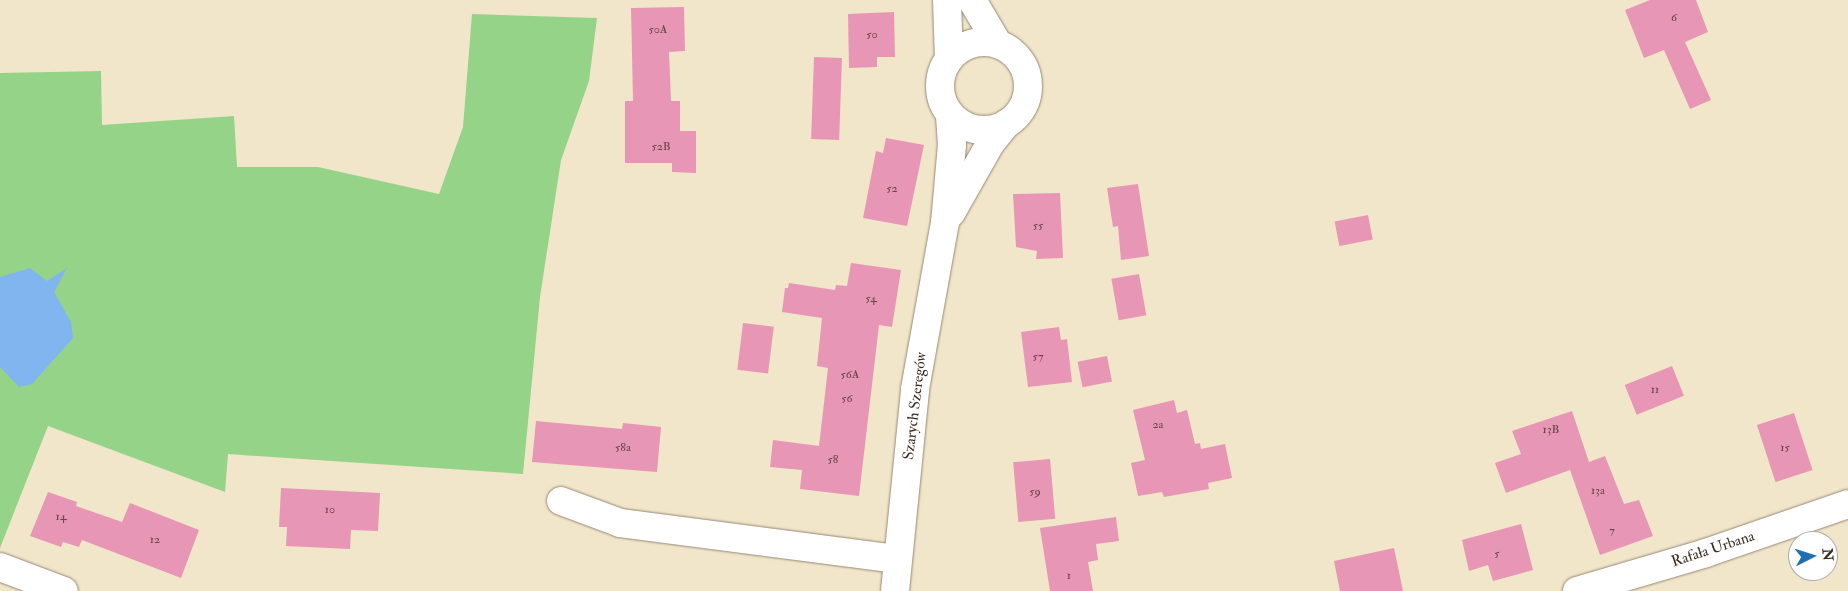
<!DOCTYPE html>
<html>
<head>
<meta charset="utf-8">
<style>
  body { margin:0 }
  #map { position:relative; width:1848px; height:591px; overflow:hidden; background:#f1e5ca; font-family:"IM FELL Double Pica",serif }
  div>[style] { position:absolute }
  .green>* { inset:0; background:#95d389 }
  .water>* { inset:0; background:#81b5ef }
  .building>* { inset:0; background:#e796b5; transform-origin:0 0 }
  .roads { filter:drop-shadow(0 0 1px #968874) drop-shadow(0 0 1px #968874) }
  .street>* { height:28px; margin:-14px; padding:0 14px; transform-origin:14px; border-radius:14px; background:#fff }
  .secondary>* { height:28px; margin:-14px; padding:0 14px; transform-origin:14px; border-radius:14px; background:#fff }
  .secondary>.ring { margin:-14px; padding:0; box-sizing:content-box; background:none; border:28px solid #fff; border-radius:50% }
  span { translate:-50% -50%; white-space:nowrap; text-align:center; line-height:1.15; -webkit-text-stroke:4px #fff; paint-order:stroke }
  .number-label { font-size:12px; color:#664544 }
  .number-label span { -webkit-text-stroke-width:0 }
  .street-label { font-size:15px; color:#3b2a1e }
  .north { position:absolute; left:1788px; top:531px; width:50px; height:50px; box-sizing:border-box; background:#fff; border:1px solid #b1aaa5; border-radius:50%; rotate:85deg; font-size:14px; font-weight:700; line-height:20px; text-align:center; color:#3b2a1e }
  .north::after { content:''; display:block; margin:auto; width:18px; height:22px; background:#1f6fb2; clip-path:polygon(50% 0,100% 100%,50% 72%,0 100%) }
</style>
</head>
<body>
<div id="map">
  <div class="green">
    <i style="clip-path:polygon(472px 14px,597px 18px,589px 81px,561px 160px,540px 297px,523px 474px,228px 454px,225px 492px,48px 426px,0 548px,0 73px,101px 71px,102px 125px,234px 116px,237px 167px,318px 167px,439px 194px,463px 127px)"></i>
  </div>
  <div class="water">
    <i style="clip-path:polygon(30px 268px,47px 281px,67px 268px,54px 292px,71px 322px,73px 338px,32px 384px,19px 387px,0 367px,0 277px)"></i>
  </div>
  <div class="building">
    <i style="clip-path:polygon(1650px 0,1696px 0,1708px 32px,1685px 42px,1711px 100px,1690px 109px,1664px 50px,1644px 58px,1625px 10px)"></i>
    <i style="clip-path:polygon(684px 7px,685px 51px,669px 52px,671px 101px,680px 101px,680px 131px,696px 131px,696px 173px,672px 172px,672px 163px,625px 163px,625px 101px,633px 101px,631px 8px)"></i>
    <i style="clip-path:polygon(894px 12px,895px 57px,877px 57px,877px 67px,849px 68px,848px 14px)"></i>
    <i style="left:814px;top:57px;width:28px;height:82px;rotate:2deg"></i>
    <i style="clip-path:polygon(886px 138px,924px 145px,907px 226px,863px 218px,876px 151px,883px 153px)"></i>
    <i style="clip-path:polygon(1138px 184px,1149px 256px,1121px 260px,1118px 226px,1113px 227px,1107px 188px)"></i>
    <i style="clip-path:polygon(1060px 193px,1063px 258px,1036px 259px,1037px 251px,1016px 247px,1013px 194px)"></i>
    <i style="left:1368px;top:215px;width:25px;height:34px;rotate:79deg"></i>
    <i style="clip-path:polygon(851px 263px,901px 270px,892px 327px,879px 325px,859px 496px,800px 489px,802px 470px,770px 467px,773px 440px,819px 446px,828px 368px,817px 366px,822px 318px,782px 312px,785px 288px,788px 288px,789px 283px,835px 290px,836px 285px,847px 286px)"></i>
    <i style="left:1139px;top:274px;width:42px;height:28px;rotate:80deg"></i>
    <i style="left:743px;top:323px;width:31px;height:47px;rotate:7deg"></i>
    <i style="clip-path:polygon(1059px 327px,1061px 340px,1067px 339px,1072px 382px,1028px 387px,1021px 332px)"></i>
    <i style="left:1107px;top:356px;width:26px;height:30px;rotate:79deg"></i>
    <i style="left:1672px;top:366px;width:32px;height:51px;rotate:68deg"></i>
    <i style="clip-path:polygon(1174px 400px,1177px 413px,1187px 410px,1195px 444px,1200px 443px,1201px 449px,1225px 444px,1232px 478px,1208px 483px,1209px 489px,1164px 497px,1162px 492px,1138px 496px,1131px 463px,1145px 460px,1133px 410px)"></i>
    <i style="clip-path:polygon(1572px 411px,1589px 462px,1605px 456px,1624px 504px,1639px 500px,1653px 536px,1600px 555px,1570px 470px,1506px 493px,1495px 463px,1521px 454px,1512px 431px)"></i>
    <i style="left:1794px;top:413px;width:60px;height:39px;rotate:72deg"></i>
    <i style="clip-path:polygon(536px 421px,622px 429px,623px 423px,661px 427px,657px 472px,532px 462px)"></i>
    <i style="left:1050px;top:459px;width:60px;height:37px;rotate:85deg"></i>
    <i style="clip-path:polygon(281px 488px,380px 493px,378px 531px,351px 530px,350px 549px,286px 546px,287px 527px,279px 527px)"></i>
    <i style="clip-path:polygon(48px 492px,77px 502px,76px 506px,122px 522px,130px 503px,199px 530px,181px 578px,82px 540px,79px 547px,63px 542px,61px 547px,30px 536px)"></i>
    <i style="clip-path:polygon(1116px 517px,1119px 541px,1096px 544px,1098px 560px,1088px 562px,1093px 591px,1050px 591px,1040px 528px)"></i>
    <i style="clip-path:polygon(1521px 524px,1533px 570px,1493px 581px,1488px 565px,1469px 571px,1462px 540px)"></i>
    <i style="clip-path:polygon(1394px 548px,1403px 591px,1340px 591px,1334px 561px)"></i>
  </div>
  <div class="roads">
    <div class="street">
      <i style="left:561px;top:501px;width:63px;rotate:20.4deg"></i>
      <i style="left:620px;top:523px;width:280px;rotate:7.4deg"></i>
      <i style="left:0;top:567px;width:68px;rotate:20.6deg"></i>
      <i style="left:1577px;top:591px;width:134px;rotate:-16.4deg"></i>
      <i style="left:1706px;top:553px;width:150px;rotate:-19deg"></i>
    </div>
    <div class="secondary">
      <i style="left:947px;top:0;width:59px;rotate:88.1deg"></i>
      <i style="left:972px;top:0;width:51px;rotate:59.4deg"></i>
      <i class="ring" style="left:940px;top:42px;width:60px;height:60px"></i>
      <i style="left:951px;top:213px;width:79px;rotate:-60.5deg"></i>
      <i style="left:990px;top:144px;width:26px;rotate:-51deg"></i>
      <i style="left:895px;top:591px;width:203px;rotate:-84.3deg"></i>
      <i style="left:915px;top:389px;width:169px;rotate:-79.8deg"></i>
      <i style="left:945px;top:223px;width:78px;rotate:-84.9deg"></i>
      <i style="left:952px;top:145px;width:31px;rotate:-94deg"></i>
    </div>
  </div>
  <div class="number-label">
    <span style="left:1674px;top:18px">6</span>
    <span style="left:658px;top:30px">50A</span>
    <span style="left:872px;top:35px">50</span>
    <span style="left:661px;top:147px">52B</span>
    <span style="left:892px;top:189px">52</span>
    <span style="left:1038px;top:226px">55</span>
    <span style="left:871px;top:299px">54</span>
    <span style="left:1038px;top:357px">57</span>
    <span style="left:850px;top:375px">56A</span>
    <span style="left:1655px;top:390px">11</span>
    <span style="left:847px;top:399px">56</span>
    <span style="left:1158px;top:425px">2a</span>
    <span style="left:1551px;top:430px">13B</span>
    <span style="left:623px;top:448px">58a</span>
    <span style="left:1785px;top:448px">15</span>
    <span style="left:833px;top:460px">58</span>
    <span style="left:1598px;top:491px">13a</span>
    <span style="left:1035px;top:492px">59</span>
    <span style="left:330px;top:510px">10</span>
    <span style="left:61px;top:517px">14</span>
    <span style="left:1612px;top:531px">7</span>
    <span style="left:155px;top:540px">12</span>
    <span style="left:1497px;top:554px">5</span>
    <span style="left:1069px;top:576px">1</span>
  </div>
  <div class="street-label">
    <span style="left:915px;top:406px;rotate:-83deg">Szarych Szeregów</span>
    <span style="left:1713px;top:549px;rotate:-18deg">Rafała Urbana</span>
  </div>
  <div class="north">N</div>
</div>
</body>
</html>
